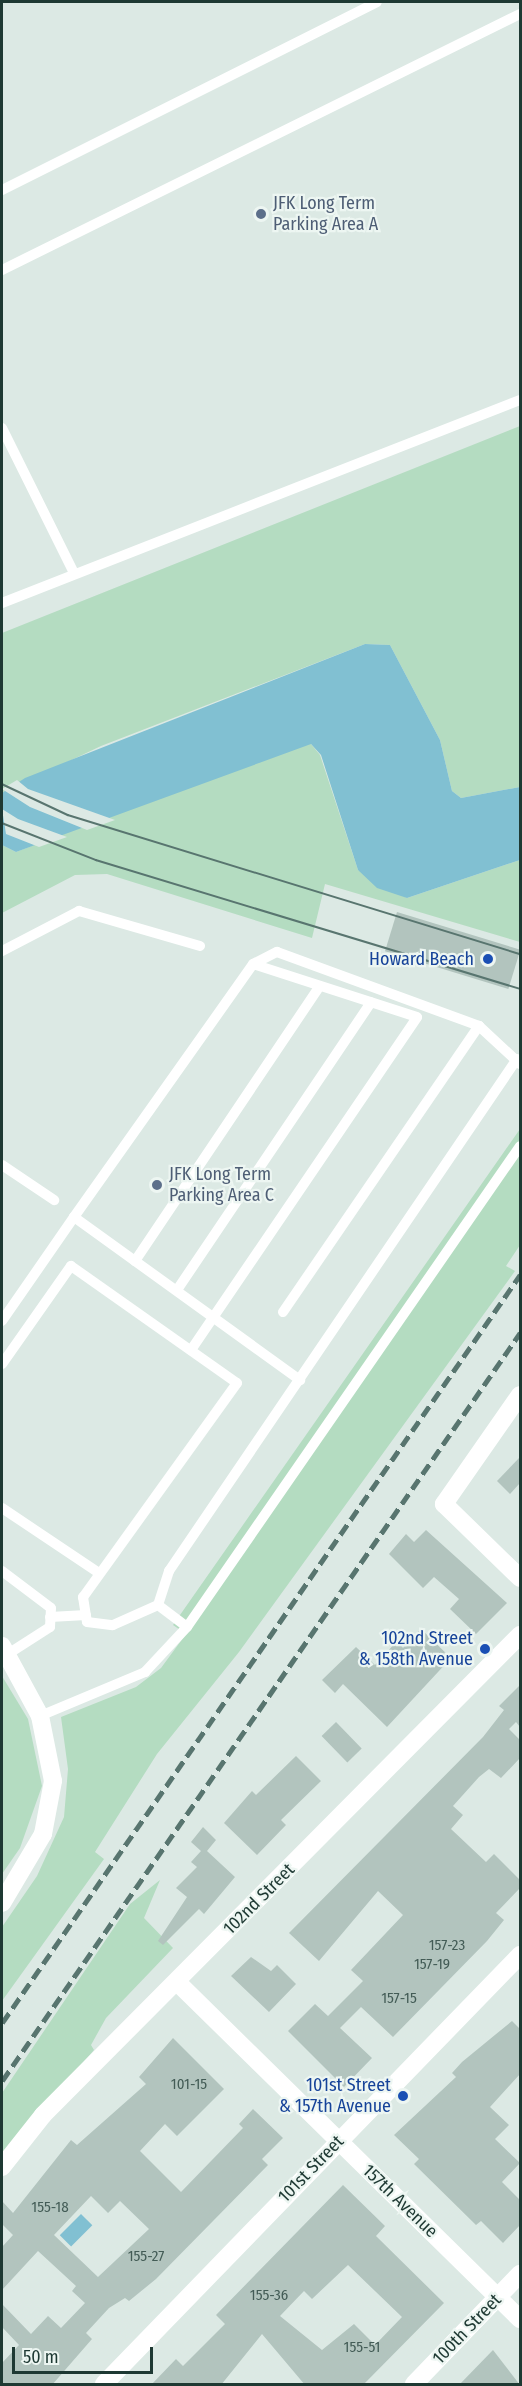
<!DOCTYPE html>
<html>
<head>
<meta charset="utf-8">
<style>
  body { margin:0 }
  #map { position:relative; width:522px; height:2386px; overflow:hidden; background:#dce9e4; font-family:"Fira Sans Condensed",sans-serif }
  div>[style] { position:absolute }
  .green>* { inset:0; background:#b4dcc1 }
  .water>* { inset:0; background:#81c0d2; transform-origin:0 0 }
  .pier>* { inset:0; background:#dce9e4 }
  .building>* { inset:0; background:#b2c4be; transform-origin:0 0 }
  .service>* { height:10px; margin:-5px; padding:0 5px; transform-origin:5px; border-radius:5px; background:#fff }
  .minor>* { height:18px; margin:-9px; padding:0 9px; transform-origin:9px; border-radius:9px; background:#fff }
  .tram>* { height:1.5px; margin:-0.75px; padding:0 0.75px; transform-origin:0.75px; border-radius:0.75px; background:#58756f }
  .rail>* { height:4.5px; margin-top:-2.25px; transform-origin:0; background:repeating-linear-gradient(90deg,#58756f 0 12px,transparent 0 18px) }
  .dots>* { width:16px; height:16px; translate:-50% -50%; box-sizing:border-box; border:3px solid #edf6f2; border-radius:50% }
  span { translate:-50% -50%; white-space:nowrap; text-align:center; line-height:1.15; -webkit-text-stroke:4.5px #edf6f2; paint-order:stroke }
  .number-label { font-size:15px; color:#435c56 }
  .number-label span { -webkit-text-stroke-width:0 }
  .service-label { font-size:18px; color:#4e5e75 }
  .left { translate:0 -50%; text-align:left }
  .transit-label { font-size:18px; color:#164399 }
  .right { translate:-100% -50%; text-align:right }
  .street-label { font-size:18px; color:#1e3933 }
  .frame { position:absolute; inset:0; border:3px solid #1e3933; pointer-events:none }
  .scale { position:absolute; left:12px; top:2347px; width:141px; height:27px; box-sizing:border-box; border:3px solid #1e3933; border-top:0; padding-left:8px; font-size:18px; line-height:21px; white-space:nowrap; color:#1e3933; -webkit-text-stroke:4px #edf6f2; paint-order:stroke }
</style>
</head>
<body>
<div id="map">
  <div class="green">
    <i style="clip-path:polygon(520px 426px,520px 787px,461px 798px,452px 791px,440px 740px,390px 645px,365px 644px,101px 746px,2px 793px,2px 633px)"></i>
    <i style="clip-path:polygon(299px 744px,311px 744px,320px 755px,358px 870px,407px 898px,520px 860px,520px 942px,325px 884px,312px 938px,107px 874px,75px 875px,2px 913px,2px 845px,16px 852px)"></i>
    <i style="clip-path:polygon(520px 1129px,520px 1245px,506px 1266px,515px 1271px,239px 1652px,157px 1754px,95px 1852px,104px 1859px,2px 2001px,2px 1927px,37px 1876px,64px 1817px,68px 1769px,61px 1717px,136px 1687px,161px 1668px,186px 1634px,173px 1625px)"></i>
    <i style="clip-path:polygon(2px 1676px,28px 1719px,42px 1786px,20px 1848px,2px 1874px)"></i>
    <i style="clip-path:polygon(160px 1880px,144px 1918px,173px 1948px,106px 2018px,91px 2045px,94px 2050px,2px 2156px,2px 2093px,130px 1904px)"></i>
  </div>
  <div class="water">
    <i style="clip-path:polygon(365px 644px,390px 645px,440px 740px,452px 791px,461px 798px,520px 787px,520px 860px,407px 898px,377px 888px,358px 870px,321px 755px,311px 744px,16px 852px,2px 845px,2px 793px,25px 778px)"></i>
    <i style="left:81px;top:2214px;width:16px;height:30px;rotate:45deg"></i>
  </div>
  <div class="pier">
    <i style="clip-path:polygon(17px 780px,28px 789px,115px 820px,87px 830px,30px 807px,2px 789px)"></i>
    <i style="clip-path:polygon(2px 809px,18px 819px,67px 837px,39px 847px,6px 834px)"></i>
  </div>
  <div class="building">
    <i style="left:397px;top:912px;width:129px;height:41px;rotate:17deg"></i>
    <i style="clip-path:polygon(520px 1457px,520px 1483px,510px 1494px,497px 1481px)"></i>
    <i style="clip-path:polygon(426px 1530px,507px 1603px,476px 1634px,450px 1609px,459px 1599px,434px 1577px,423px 1588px,389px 1554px,406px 1534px,414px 1542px)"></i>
    <i style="clip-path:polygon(421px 1629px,451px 1658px,387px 1727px,343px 1684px,335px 1693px,322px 1680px,356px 1647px,375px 1665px,397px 1641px,403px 1648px)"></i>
    <i style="clip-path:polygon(520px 1685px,520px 1727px,516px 1722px,509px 1729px,520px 1740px,520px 1758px,501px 1778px,489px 1769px,479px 1777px,453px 1806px,463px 1815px,451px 1829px,486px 1862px,494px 1854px,520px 1880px,520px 1888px,496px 1913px,504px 1920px,487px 1941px,393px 2037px,361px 2007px,340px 2028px,372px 2058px,344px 2087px,288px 2031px,315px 2004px,328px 2016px,363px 1981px,351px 1970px,403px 1915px,378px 1891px,319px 1961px,289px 1933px,483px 1737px,504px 1710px,499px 1706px)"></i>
    <i style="left:336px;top:1722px;width:37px;height:20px;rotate:46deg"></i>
    <i style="clip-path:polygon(296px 1756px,321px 1781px,281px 1820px,286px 1825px,257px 1855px,224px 1823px,252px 1791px,256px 1795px)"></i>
    <i style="clip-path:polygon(203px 1827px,216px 1840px,207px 1851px,235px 1877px,204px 1914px,199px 1909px,163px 1945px,158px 1941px,187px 1897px,176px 1888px,197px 1867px,191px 1862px,201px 1851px,191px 1842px)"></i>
    <i style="clip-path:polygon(251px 1957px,271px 1971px,277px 1965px,296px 1984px,269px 2012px,231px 1976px)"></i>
    <i style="clip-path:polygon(512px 2021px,520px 2029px,520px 2074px,490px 2107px,509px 2125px,495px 2139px,520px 2163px,502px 2182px,520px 2200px,520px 2225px,503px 2243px,481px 2221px,476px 2225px,414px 2164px,419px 2159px,394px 2135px,456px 2077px,452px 2073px,462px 2062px)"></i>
    <i style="clip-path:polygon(evenodd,173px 2038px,224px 2089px,177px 2136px,165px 2124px,140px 2151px,181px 2192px,243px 2128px,239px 2124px,253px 2109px,283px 2138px,262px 2159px,268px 2165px,156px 2279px,129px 2301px,125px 2298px,109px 2308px,86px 2333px,92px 2339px,52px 2385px,2px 2385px,2px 2363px,19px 2345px,2px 2327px,2px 2304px,31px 2334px,48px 2316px,61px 2328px,85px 2303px,72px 2291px,76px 2286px,38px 2251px,2px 2290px,2px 2247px,13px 2235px,2px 2224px,2px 2201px,13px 2213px,71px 2140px,77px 2145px,146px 2084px,139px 2077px,173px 2038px,91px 2196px,108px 2213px,120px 2201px,149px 2229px,98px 2277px,54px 2235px,91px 2196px)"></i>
    <i style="clip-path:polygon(evenodd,343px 2185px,385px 2226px,376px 2236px,444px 2303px,363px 2385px,305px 2385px,262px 2334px,221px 2385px,151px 2385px,176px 2359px,183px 2366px,225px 2324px,216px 2315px,343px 2185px,348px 2265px,402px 2317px,375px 2345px,354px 2324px,322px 2350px,280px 2316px,304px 2291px,312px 2299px,348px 2265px)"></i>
    <i style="clip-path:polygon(493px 2350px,520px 2385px,459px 2385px)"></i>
  </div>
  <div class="service">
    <i style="left:2px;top:190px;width:419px;rotate:-26.6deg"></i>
    <i style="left:2px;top:270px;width:578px;rotate:-26.3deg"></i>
    <i style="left:2px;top:428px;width:162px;rotate:63.6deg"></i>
    <i style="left:2px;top:603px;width:556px;rotate:-21.4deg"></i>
    <i style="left:2px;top:951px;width:87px;rotate:-27.5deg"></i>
    <i style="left:79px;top:911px;width:126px;rotate:16.1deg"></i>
    <i style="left:2px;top:1165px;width:63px;rotate:33.9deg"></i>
    <i style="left:74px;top:1217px;width:310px;rotate:-54.7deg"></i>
    <i style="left:253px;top:964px;width:27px;rotate:-27deg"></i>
    <i style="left:277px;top:952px;width:215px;rotate:20.1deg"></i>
    <i style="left:479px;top:1026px;width:56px;rotate:42.8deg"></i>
    <i style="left:135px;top:1261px;width:331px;rotate:-56.1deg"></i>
    <i style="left:177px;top:1290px;width:347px;rotate:-56deg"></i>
    <i style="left:283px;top:1312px;width:347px;rotate:-55.6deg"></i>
    <i style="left:2px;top:1321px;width:126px;rotate:-55.3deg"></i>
    <i style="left:74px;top:1217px;width:279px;rotate:35.8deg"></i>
    <i style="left:191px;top:1350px;width:402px;rotate:-55.8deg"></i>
    <i style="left:417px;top:1017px;width:172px;rotate:-162.1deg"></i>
    <i style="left:2px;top:1364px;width:120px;rotate:-54.9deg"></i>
    <i style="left:71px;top:1266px;width:203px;rotate:35.2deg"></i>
    <i style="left:237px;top:1383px;width:264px;rotate:125.7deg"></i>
    <i style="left:83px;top:1597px;width:25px;rotate:81deg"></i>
    <i style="left:87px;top:1622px;width:26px;rotate:7deg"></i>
    <i style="left:113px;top:1625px;width:49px;rotate:-24deg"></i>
    <i style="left:158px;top:1605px;width:36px;rotate:-72deg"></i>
    <i style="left:169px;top:1571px;width:619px;rotate:-55.8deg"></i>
    <i style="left:2px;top:1508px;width:117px;rotate:33.8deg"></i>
    <i style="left:2px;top:1571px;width:61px;rotate:37.1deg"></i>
    <i style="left:51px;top:1608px;width:19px;rotate:93deg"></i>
    <i style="left:50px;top:1627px;width:50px;rotate:147.3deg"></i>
    <i style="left:158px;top:1605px;width:36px;rotate:37deg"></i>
    <i style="left:50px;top:1617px;width:36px;rotate:-3deg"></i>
    <i style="left:40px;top:1716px;width:114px;rotate:-22.7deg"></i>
    <i style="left:145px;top:1672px;width:62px;rotate:-47deg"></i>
    <i style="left:187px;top:1627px;width:585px;rotate:-55.3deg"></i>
  </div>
  <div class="minor">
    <i style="left:520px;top:1395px;width:133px;rotate:124.9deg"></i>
    <i style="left:444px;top:1504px;width:106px;rotate:44.2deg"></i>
    <i style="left:2px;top:1646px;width:80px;rotate:61.5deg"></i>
    <i style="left:40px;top:1716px;width:66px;rotate:78.7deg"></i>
    <i style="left:53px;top:1781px;width:54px;rotate:100.7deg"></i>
    <i style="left:43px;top:1834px;width:80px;rotate:120.7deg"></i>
    <i style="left:177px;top:1982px;width:481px;rotate:44.5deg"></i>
    <i style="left:2px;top:2167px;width:66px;rotate:-51.7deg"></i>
    <i style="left:43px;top:2115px;width:677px;rotate:-45.18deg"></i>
    <i style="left:104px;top:2384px;width:598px;rotate:-45.88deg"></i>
    <i style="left:414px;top:2384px;width:153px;rotate:-46.1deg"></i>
  </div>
  <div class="tram">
    <i style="left:2px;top:784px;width:73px;rotate:25.2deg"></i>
    <i style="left:68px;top:815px;width:473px;rotate:17.1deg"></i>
    <i style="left:2px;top:823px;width:101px;rotate:21.5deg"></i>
    <i style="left:96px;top:860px;width:443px;rotate:16.9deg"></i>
  </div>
  <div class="rail">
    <i style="left:2px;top:2023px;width:910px;rotate:-55.3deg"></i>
    <i style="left:2px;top:2081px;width:910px;rotate:-55.3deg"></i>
  </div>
  <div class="dots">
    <i style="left:261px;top:214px;background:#5c6f8a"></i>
    <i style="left:488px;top:959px;background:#1a4fb4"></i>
    <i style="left:157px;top:1185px;background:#5c6f8a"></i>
    <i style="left:485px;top:1649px;background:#1a4fb4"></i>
    <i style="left:403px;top:2096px;background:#1a4fb4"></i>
  </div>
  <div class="number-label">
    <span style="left:447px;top:1946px">157-23</span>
    <span style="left:432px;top:1965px">157-19</span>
    <span style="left:399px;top:1999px">157-15</span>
    <span style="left:189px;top:2085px">101-15</span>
    <span style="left:50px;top:2208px">155-18</span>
    <span style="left:146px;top:2257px">155-27</span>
    <span style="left:269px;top:2296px">155-36</span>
    <span style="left:362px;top:2348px">155-51</span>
  </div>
  <div class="service-label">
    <span class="left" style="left:273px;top:214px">JFK Long Term<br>Parking Area A</span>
    <span class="left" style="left:169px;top:1185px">JFK Long Term<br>Parking Area C</span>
  </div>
  <div class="transit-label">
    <span class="right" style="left:474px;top:959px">Howard Beach</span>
    <span class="right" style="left:473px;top:1649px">102nd Street<br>&amp; 158th Avenue</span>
    <span class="right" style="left:391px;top:2096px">101st Street<br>&amp; 157th Avenue</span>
  </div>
  <div class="street-label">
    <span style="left:259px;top:1899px;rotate:-45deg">102nd Street</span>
    <span style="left:311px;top:2169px;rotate:-46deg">101st Street</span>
    <span style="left:400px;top:2201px;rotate:44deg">157th Avenue</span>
    <span style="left:467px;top:2329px;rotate:-46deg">100th Street</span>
  </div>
  <div class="frame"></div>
  <div class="scale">50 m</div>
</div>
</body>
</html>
